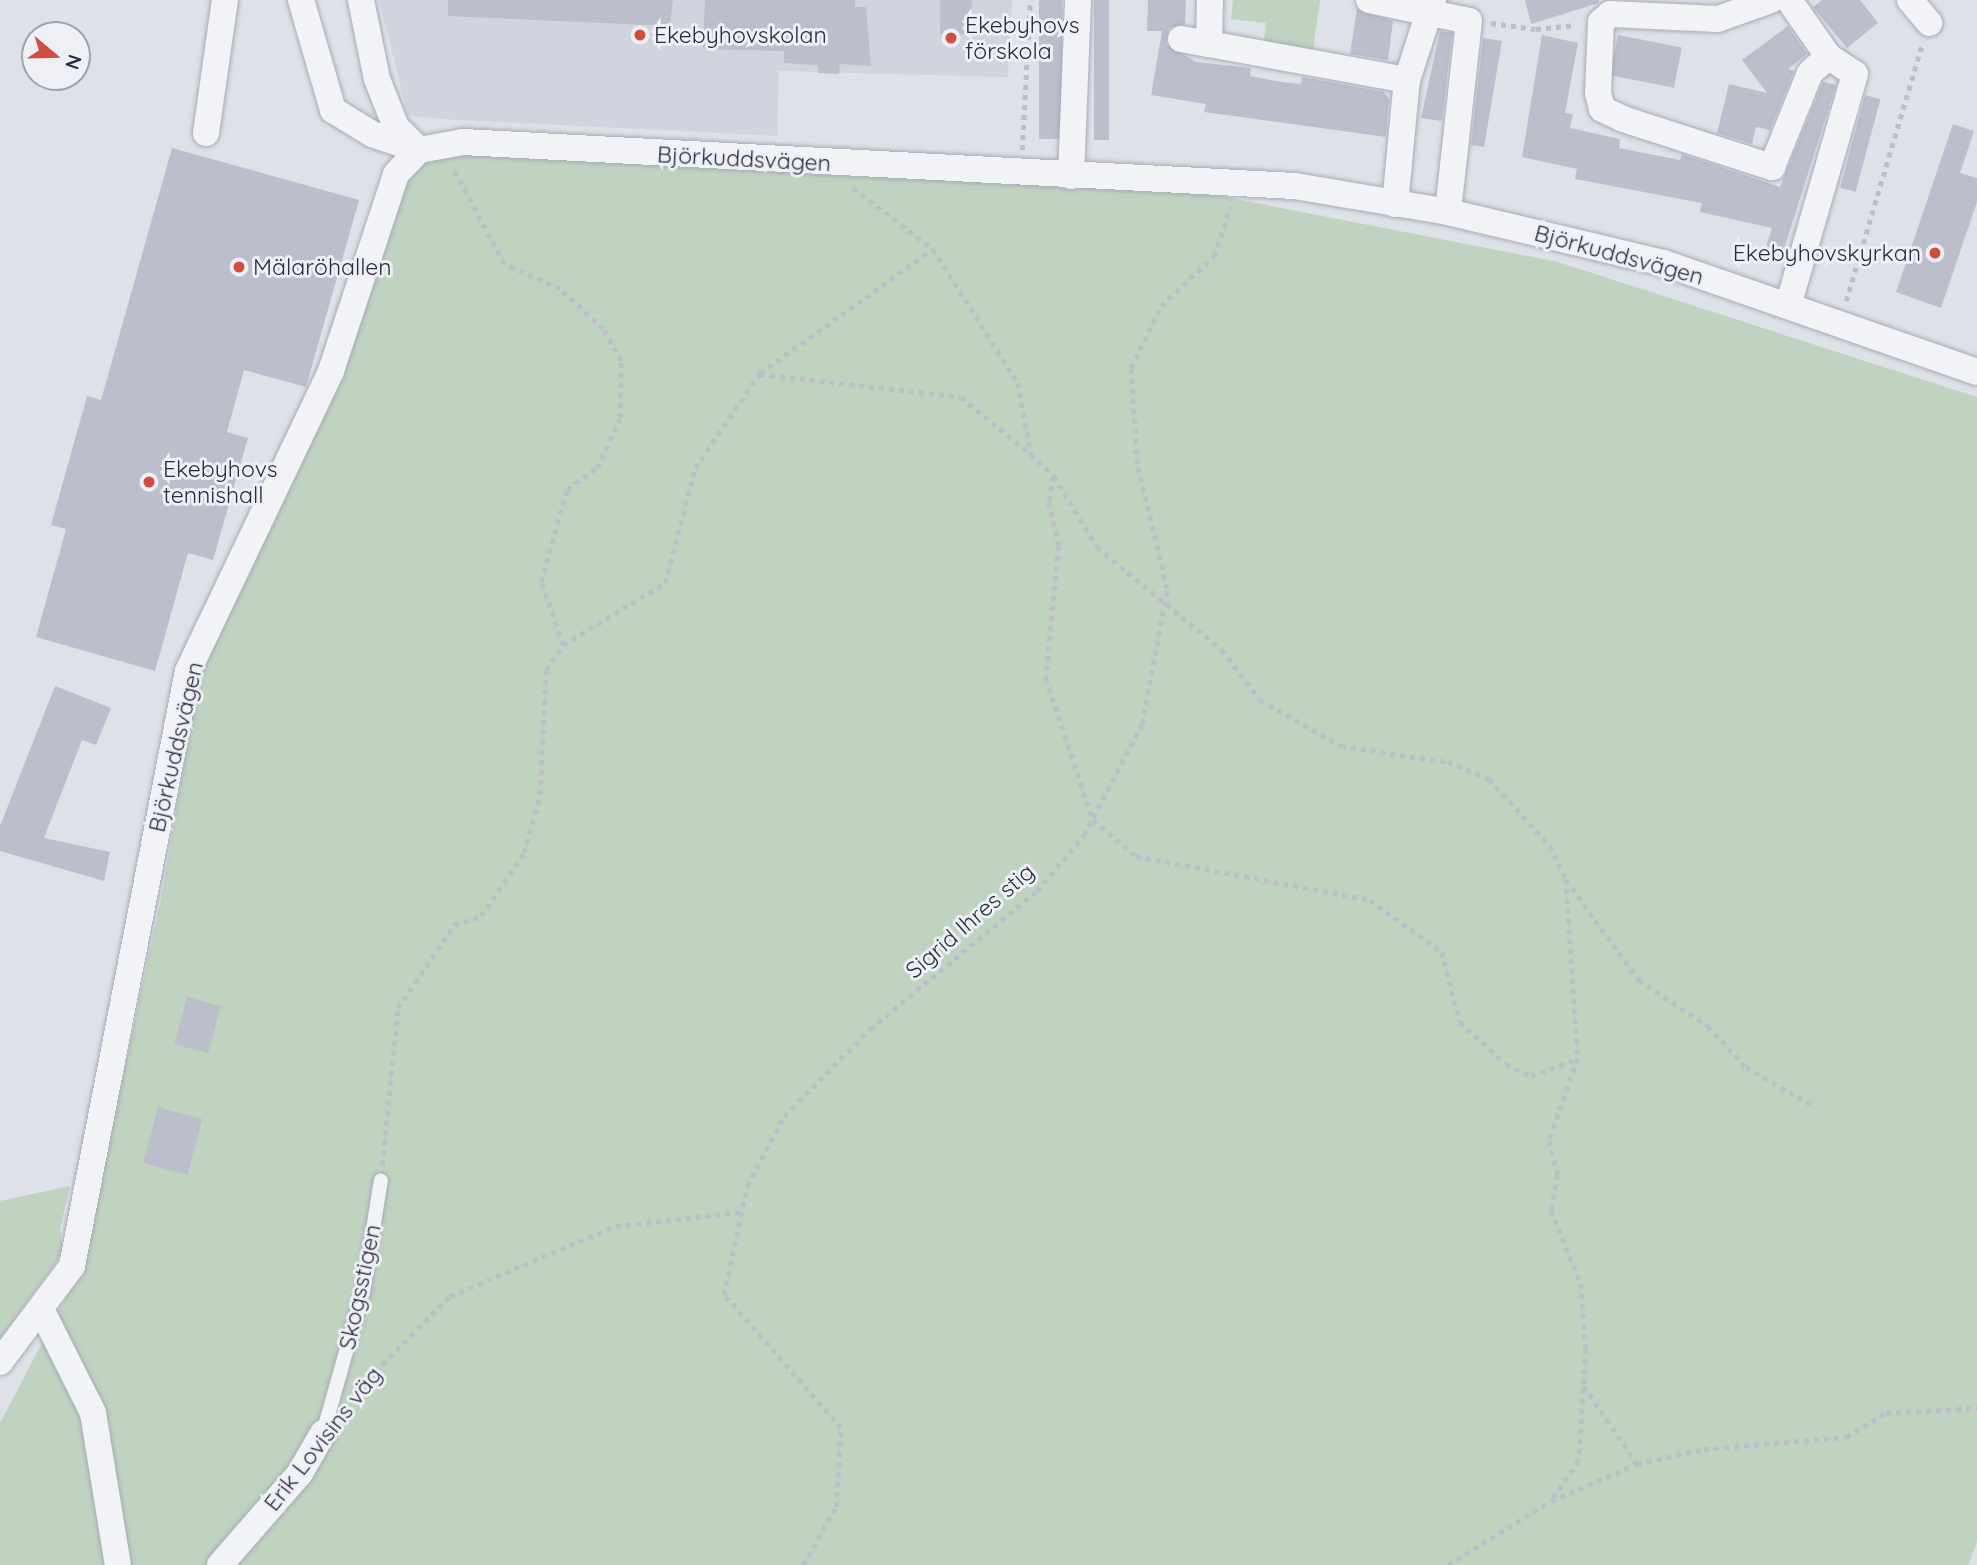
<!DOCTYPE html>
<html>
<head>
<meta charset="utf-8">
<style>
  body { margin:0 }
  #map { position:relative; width:1977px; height:1565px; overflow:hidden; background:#dfe1e9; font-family:Quicksand,sans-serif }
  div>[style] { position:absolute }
  .built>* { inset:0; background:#d1d3de }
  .green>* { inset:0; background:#c0d3c0 }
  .building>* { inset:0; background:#bcbecc; transform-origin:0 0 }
  .path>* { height:4.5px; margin-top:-2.25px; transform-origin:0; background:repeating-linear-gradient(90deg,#bdbfc8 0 5px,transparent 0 10px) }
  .roads { filter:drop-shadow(0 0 2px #a8aab7) drop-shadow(0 0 2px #a8aab7) }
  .service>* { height:14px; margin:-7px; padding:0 7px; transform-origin:7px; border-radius:7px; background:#f2f3f7 }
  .minor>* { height:26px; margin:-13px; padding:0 13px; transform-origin:13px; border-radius:13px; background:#f2f3f7 }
  .dots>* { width:19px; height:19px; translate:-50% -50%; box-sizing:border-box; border:4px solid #eff0f6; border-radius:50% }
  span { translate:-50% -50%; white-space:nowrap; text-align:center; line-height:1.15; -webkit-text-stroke:6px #eff0f6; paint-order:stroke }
  .poi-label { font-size:23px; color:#282b41 }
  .left { translate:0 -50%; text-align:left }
  .right { translate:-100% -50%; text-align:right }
  .street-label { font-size:23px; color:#282b41 }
  .north { position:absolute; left:21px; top:21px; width:70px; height:70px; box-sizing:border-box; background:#eff0f6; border:2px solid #9fa1ae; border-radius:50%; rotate:109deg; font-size:19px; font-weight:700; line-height:28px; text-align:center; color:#282b41 }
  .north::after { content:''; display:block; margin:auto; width:24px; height:32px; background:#d24d41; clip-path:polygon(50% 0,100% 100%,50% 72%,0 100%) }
</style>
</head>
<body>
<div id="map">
  <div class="built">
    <i style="clip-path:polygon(379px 0,1012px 0,1008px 77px,779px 71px,777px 136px,440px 119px,408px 115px)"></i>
  </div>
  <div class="green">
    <i style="clip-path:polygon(1233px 0,1320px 0,1312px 57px,1263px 50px,1266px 23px,1231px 19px)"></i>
    <i style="clip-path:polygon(461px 153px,1195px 191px,1558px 262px,1977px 397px,1977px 1542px,1968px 1565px,0 1565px,0 1423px,83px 1265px,161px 899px,200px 670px,351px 353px,401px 186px,425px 162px)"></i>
    <i style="clip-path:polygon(70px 1186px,60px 1229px,63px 1253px,0 1339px,0 1201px)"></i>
  </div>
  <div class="building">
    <i style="clip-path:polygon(448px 0,673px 0,670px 26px,448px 16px)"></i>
    <i style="clip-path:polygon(705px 0,855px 0,855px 7px,866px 7px,871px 66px,840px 64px,839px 74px,818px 73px,818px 65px,784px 63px,784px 51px,703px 49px)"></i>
    <i style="left:940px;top:0;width:32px;height:34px"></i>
    <i style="left:1039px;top:0;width:23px;height:139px"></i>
    <i style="left:1094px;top:0;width:15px;height:140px"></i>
    <i style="clip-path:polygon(1148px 0,1186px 0,1185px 24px,1169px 28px,1166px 44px,1196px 62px,1251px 68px,1250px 76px,1282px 82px,1301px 84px,1302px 77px,1384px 92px,1389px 99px,1386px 137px,1204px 112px,1206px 104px,1151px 95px,1162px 31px,1147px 31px)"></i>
    <i style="clip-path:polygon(1525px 0,1599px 0,1599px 3px,1531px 24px)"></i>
    <i style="clip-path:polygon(1822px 0,1860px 0,1878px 23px,1847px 48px,1813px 7px)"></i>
    <i style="clip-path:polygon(1357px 9px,1393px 21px,1388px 60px,1350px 54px)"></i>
    <i style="clip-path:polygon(1788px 26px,1807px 54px,1788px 69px,1794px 71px,1770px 130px,1756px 127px,1752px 144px,1717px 133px,1729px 84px,1767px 93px,1742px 60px)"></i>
    <i style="clip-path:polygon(1440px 31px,1452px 33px,1442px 121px,1421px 118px)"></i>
    <i style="clip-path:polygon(1542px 35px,1578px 43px,1565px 113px,1573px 114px,1570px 128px,1620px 139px,1619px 148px,1680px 160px,1682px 154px,1780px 187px,1823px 82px,1836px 85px,1783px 252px,1766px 247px,1772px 228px,1700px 212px,1702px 203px,1575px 179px,1577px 169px,1522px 157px)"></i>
    <i style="left:1618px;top:35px;width:65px;height:41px;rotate:11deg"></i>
    <i style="clip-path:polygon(1483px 38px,1502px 41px,1484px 147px,1471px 145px)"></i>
    <i style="left:1865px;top:95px;width:16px;height:96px;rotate:15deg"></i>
    <i style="clip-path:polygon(1953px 124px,1974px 131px,1960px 173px,1977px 178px,1977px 202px,1941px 308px,1896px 292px)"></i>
    <i style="clip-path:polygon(172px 148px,359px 200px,306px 387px,244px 370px,227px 432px,248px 438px,213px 560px,188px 553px,155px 671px,36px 637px,66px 529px,51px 525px,87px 396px,101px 400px)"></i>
    <i style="clip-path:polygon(55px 686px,111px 708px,96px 745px,82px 740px,44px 838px,110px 852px,104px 881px,0 851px,0 826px)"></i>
    <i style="left:187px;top:997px;width:35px;height:49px;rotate:15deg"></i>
    <i style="left:158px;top:1107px;width:46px;height:58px;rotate:15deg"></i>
  </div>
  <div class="path">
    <i style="left:1491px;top:23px;width:45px;rotate:7.6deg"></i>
    <i style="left:1536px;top:29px;width:40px;rotate:-5.7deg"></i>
    <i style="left:1022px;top:150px;width:150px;rotate:-86.9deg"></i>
    <i style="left:853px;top:188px;width:101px;rotate:37.3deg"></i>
    <i style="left:933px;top:249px;width:159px;rotate:57.6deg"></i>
    <i style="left:1018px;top:383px;width:72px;rotate:79.6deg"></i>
    <i style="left:1031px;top:454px;width:32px;rotate:44deg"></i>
    <i style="left:1054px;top:476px;width:83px;rotate:58.8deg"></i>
    <i style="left:1097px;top:547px;width:162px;rotate:39.5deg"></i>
    <i style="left:1222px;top:650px;width:63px;rotate:52.8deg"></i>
    <i style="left:1260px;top:700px;width:93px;rotate:29.6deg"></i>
    <i style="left:1341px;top:746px;width:108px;rotate:8.5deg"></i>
    <i style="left:1448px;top:762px;width:44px;rotate:22.5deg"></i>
    <i style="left:1489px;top:779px;width:91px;rotate:47.7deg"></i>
    <i style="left:1550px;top:846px;width:37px;rotate:64deg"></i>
    <i style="left:1566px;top:879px;width:179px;rotate:86.2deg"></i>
    <i style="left:1578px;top:1058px;width:88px;rotate:109.3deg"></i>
    <i style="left:1549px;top:1141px;width:35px;rotate:75deg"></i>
    <i style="left:1558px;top:1175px;width:36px;rotate:101deg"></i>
    <i style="left:1551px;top:1210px;width:80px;rotate:67.9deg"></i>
    <i style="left:1581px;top:1284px;width:65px;rotate:85.6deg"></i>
    <i style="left:1586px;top:1349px;width:112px;rotate:93.6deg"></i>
    <i style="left:1579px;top:1461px;width:49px;rotate:125deg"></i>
    <i style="left:1846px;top:301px;width:267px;rotate:-73.5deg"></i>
    <i style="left:760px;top:374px;width:202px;rotate:6.5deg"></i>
    <i style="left:961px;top:397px;width:90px;rotate:39.2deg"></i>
    <i style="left:1054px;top:476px;width:26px;rotate:101deg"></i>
    <i style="left:1049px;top:502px;width:45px;rotate:77.2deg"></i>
    <i style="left:1059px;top:546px;width:133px;rotate:95.6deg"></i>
    <i style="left:1046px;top:678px;width:150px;rotate:71.7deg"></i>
    <i style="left:1093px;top:820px;width:56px;rotate:39.9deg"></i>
    <i style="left:1136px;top:856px;width:238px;rotate:10.6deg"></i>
    <i style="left:1370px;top:900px;width:89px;rotate:35.8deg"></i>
    <i style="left:1442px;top:952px;width:72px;rotate:75.6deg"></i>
    <i style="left:1460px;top:1022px;width:62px;rotate:42.4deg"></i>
    <i style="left:1506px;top:1064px;width:28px;rotate:26deg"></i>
    <i style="left:1531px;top:1076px;width:49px;rotate:-20.3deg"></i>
    <i style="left:563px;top:645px;width:119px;rotate:-31.3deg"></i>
    <i style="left:665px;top:583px;width:119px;rotate:-75.4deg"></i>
    <i style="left:695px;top:468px;width:115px;rotate:-55.6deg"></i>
    <i style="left:760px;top:373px;width:213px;rotate:-35.6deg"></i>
    <i style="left:1566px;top:880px;width:124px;rotate:53.9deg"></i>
    <i style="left:1639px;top:980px;width:83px;rotate:33.7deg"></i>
    <i style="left:1708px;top:1026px;width:56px;rotate:47.2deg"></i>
    <i style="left:1746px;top:1067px;width:78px;rotate:29.8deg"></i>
    <i style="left:382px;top:1165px;width:158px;rotate:-84.2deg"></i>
    <i style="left:398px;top:1008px;width:100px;rotate:-56deg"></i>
    <i style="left:454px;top:925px;width:28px;rotate:-18deg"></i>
    <i style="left:481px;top:916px;width:76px;rotate:-55.7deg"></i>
    <i style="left:524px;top:853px;width:60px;rotate:-74.6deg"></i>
    <i style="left:540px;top:795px;width:125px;rotate:-87.3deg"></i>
    <i style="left:546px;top:670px;width:30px;rotate:-56deg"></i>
    <i style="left:563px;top:645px;width:67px;rotate:-109.2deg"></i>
    <i style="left:541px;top:582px;width:97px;rotate:-74.4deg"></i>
    <i style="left:567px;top:489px;width:37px;rotate:-35deg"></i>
    <i style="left:597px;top:468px;width:55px;rotate:-65.3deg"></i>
    <i style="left:620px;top:418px;width:57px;rotate:-89deg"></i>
    <i style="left:621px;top:361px;width:37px;rotate:-119deg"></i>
    <i style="left:603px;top:329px;width:59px;rotate:-137.1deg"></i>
    <i style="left:560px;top:289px;width:61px;rotate:-155.9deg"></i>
    <i style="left:504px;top:264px;width:110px;rotate:-118.2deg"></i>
    <i style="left:1584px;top:1386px;width:94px;rotate:55.8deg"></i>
    <i style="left:354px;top:1393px;width:136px;rotate:-45.3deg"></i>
    <i style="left:450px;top:1296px;width:180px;rotate:-22.9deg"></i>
    <i style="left:616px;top:1226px;width:126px;rotate:-6.4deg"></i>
    <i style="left:803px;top:1565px;width:67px;rotate:-60.4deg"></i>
    <i style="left:836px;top:1507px;width:79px;rotate:-86.4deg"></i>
    <i style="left:841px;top:1428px;width:177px;rotate:-131.3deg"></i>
    <i style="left:724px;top:1295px;width:111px;rotate:-78.1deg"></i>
    <i style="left:747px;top:1186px;width:79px;rotate:-62.1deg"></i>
    <i style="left:784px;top:1116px;width:122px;rotate:-45.3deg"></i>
    <i style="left:870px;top:1029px;width:217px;rotate:-39.6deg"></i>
    <i style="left:1037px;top:891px;width:73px;rotate:-50deg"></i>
    <i style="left:1084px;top:835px;width:125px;rotate:-62.4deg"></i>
    <i style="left:1142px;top:724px;width:137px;rotate:-79.5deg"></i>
    <i style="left:1167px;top:589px;width:129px;rotate:-103.5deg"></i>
    <i style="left:1137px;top:464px;width:96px;rotate:-93.6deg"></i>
    <i style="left:1131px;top:368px;width:69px;rotate:-64.2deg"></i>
    <i style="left:1161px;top:306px;width:73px;rotate:-43.3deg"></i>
    <i style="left:1214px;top:256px;width:52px;rotate:-71.9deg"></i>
    <i style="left:1448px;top:1565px;width:121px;rotate:-31.9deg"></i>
    <i style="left:1551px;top:1501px;width:94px;rotate:-23.3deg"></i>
    <i style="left:1637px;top:1464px;width:69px;rotate:-12.6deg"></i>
    <i style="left:1704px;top:1449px;width:143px;rotate:-4.8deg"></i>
    <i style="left:1846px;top:1437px;width:47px;rotate:-31deg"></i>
    <i style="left:1886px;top:1413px;width:91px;rotate:-3.1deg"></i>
  </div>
  <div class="roads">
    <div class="service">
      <i style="left:323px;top:1433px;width:147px;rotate:-74.2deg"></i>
      <i style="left:363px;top:1292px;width:113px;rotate:-80.9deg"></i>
    </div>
    <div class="minor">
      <i style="left:301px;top:0;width:115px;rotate:73.8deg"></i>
      <i style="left:333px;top:110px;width:46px;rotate:31.6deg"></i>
      <i style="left:372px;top:134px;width:50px;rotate:18.8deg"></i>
      <i style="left:361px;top:0;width:81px;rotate:78.6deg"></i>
      <i style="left:377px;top:79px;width:52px;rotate:68.4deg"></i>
      <i style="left:396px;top:127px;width:28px;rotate:45deg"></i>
      <i style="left:1210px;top:0;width:44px;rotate:91.3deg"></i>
      <i style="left:1209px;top:44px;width:201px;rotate:10.3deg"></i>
      <i style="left:1369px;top:0;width:102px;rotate:11.9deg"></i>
      <i style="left:1469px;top:21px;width:192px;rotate:96.3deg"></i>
      <i style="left:1771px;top:0;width:56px;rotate:160.3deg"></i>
      <i style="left:1718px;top:19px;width:108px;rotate:-177.3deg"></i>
      <i style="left:1610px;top:14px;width:12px;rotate:138deg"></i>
      <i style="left:1601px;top:22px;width:71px;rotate:92.4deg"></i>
      <i style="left:1598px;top:93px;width:16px;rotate:76deg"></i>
      <i style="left:1602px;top:109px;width:23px;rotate:25deg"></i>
      <i style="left:1623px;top:119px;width:157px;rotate:17.9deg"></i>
      <i style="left:1772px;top:167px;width:101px;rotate:-68deg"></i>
      <i style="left:1810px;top:73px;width:25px;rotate:-43deg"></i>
      <i style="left:1828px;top:56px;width:32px;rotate:34deg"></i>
      <i style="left:1855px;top:74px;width:238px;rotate:106.1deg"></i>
      <i style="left:1789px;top:0;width:68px;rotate:55.1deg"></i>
      <i style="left:1910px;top:0;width:30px;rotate:50deg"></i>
      <i style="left:1181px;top:39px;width:28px;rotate:10deg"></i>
      <i style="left:206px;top:133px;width:134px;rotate:-81.9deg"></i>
      <i style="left:1071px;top:176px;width:176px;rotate:-87.7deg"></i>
      <i style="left:1395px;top:204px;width:125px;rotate:-84.5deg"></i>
      <i style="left:1407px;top:80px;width:84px;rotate:-72deg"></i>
      <i style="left:42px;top:1311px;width:114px;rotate:63.4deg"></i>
      <i style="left:93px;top:1413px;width:154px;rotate:80.7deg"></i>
      <i style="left:0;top:1362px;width:120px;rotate:-53.1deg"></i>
      <i style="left:72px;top:1266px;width:606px;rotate:-78.97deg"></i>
      <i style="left:188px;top:671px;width:332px;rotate:-64.5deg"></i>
      <i style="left:331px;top:371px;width:207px;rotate:-71.7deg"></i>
      <i style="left:396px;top:174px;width:33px;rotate:-46deg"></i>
      <i style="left:419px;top:150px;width:45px;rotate:-10.3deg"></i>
      <i style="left:463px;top:142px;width:833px;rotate:3.03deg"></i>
      <i style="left:1295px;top:186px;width:155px;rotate:9.6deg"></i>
      <i style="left:1448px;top:212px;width:222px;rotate:13.3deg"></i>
      <i style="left:1664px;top:263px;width:331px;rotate:19.2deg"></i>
      <i style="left:220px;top:1565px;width:122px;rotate:-49deg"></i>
      <i style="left:300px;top:1473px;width:46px;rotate:-60.1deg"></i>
    </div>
  </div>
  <div class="dots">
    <i style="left:640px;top:35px;background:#d24d41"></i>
    <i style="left:951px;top:38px;background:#d24d41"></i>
    <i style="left:1935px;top:253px;background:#d24d41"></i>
    <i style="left:239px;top:267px;background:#d24d41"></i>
    <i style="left:149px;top:482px;background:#d24d41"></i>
  </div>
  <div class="poi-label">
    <span class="left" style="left:965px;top:38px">Ekebyhovs<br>förskola</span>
    <span class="left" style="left:654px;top:35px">Ekebyhovskolan</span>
    <span class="right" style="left:1921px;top:253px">Ekebyhovskyrkan</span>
    <span class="left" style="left:253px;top:267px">Mälaröhallen</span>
    <span class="left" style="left:163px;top:482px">Ekebyhovs<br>tennishall</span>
  </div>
  <div class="street-label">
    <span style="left:744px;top:159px;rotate:3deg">Björkuddsvägen</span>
    <span style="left:1619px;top:255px;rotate:15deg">Björkuddsvägen</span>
    <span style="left:176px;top:747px;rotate:-77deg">Björkuddsvägen</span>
    <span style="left:970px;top:921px;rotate:-41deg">Sigrid Ihres stig</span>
    <span style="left:360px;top:1287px;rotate:-78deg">Skogsstigen</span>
    <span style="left:323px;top:1439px;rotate:-52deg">Erik Lovisins väg</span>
  </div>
  <div class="north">N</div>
</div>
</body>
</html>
